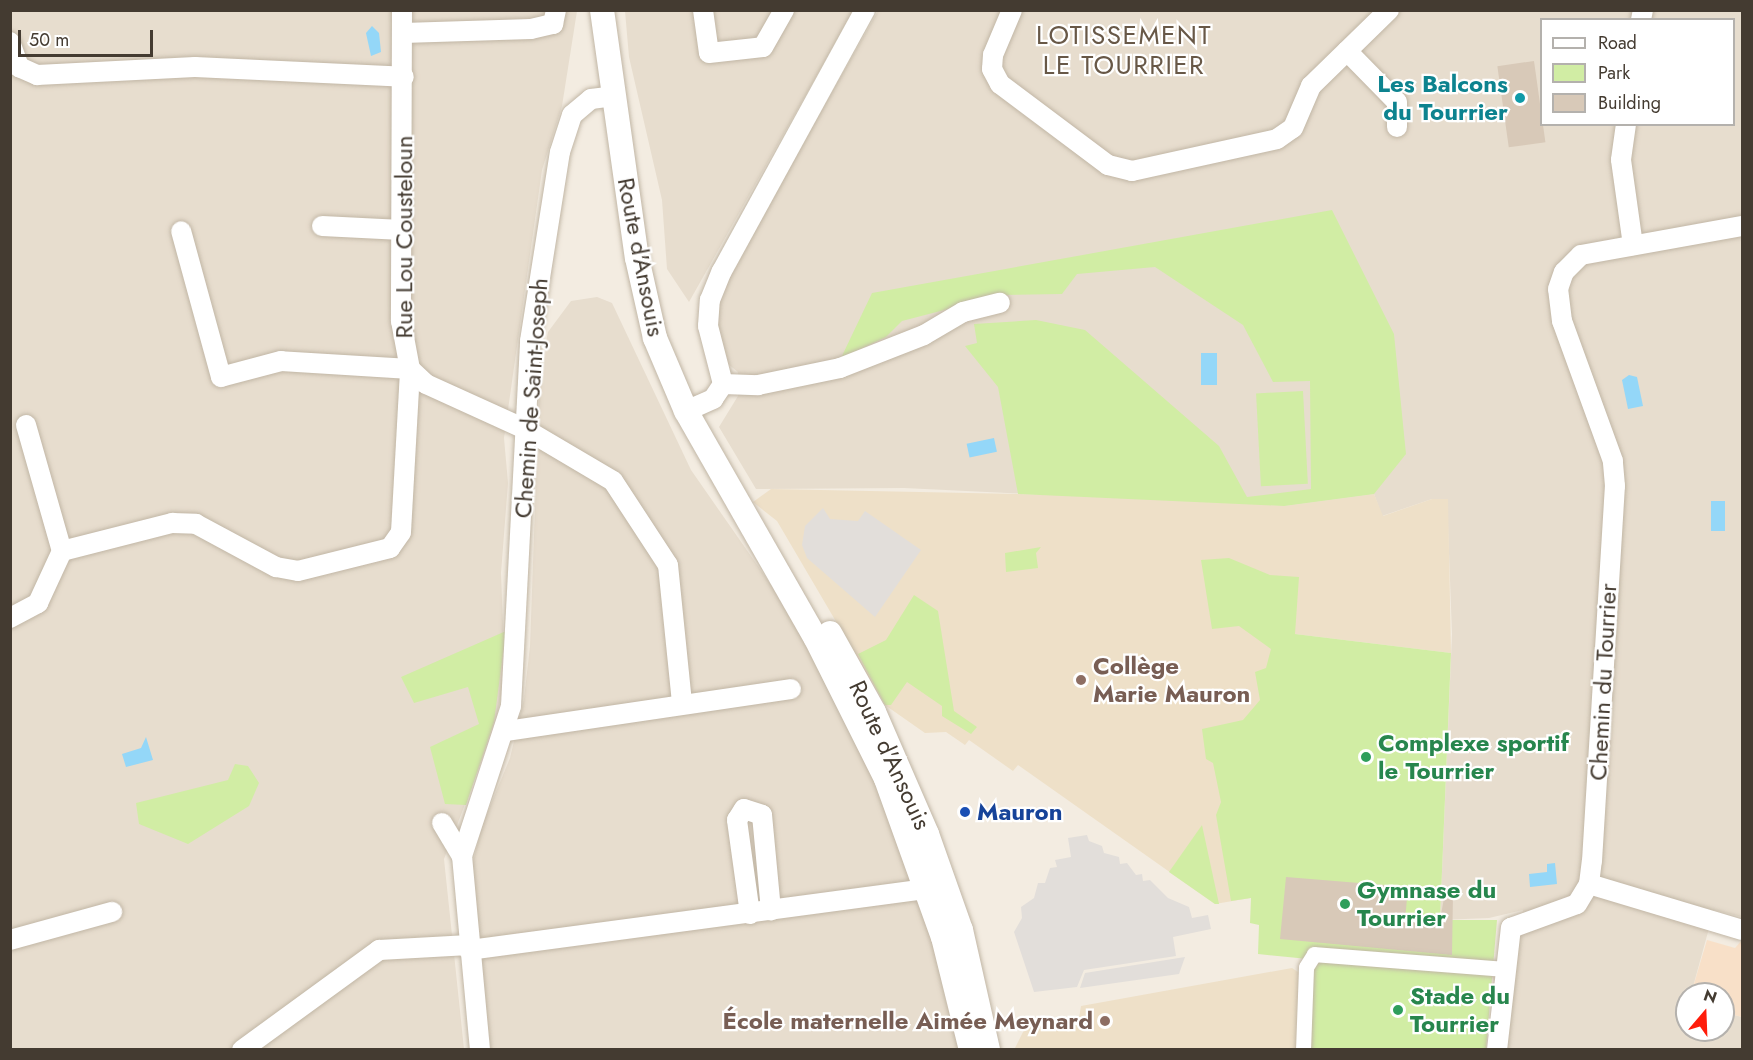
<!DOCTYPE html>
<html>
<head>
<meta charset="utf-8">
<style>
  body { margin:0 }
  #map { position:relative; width:1753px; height:1060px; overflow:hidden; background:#f3ece1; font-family:Jost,sans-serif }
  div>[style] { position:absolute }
  .residential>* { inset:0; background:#e7ddce }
  .commercial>* { inset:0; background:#f8e0c8 }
  .education>* { inset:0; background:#eee0c8 }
  .green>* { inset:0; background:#d1eda4; transform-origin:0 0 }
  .parking>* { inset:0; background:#e2deda }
  .water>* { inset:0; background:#94d7f8; transform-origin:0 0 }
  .building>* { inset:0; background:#d8c9b8; transform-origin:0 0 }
  .roads { filter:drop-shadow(0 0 2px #c1b6a5) drop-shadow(0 0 2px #c1b6a5) }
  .pedestrian>* { height:15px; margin:-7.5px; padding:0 7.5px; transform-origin:7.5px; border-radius:7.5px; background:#fff }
  .minor>* { height:20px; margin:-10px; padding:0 10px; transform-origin:10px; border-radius:10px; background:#fff }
  .tertiary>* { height:24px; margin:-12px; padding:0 12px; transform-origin:12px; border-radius:12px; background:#fff }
  .dots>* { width:16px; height:16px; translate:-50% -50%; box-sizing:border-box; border:3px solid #fff; border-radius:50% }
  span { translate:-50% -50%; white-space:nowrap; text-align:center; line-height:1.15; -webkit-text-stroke:4.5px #fff; paint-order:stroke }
  .culture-label { font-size:24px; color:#0d838f; font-weight:700 }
  .right { translate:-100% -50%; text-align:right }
  .street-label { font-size:24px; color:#443b31 }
  .education-label { font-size:24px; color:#785e54; font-weight:700 }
  .left { translate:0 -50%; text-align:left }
  .leisure-label { font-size:24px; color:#27864d; font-weight:700 }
  .transit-label { font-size:24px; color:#164399; font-weight:700 }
  .neighbourhood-label { font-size:26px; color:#685847; letter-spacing:1.5px }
  .frame { position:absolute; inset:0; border:12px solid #443b31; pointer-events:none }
  .legend { position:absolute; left:1540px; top:18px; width:195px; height:108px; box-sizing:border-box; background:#fff; border:2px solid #b4b1ad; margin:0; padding:8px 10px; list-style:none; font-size:18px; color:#443b31 }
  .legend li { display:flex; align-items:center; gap:12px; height:30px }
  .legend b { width:30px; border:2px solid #b4b1ad }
  .north { position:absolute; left:1675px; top:982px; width:60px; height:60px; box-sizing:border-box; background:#fff; border:2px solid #b4b1ad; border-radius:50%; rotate:19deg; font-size:16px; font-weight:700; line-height:24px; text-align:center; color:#443b31 }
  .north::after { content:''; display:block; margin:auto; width:21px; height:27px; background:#ff1d0b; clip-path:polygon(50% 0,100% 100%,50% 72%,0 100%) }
  .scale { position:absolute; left:18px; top:30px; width:135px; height:27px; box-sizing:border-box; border:3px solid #443b31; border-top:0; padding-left:8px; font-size:18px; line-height:21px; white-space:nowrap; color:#443b31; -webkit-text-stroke:4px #fff; paint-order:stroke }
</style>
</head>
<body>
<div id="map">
  <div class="residential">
    <i style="clip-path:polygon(10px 11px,577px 11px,562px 106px,542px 170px,504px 438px,508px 483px,501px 573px,505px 676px,495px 726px,444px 859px,464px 1049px,11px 1049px)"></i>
    <i style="clip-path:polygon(625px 11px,853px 11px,689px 302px,667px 269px,662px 200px,629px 57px)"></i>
    <i style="clip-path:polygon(evenodd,878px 11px,1742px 11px,1742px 917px,1714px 910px,1691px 994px,1687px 994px,1687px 1030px,1723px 1030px,1723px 1012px,1742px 1017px,1742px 1049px,1507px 1049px,1523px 910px,1489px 918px,1440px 920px,1452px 634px,1447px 499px,1432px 499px,1382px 516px,1374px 494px,1284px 506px,904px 488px,756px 489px,719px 427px,738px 396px,738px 372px,728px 364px,716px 334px,720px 290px,878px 11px,1542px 20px,1734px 20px,1734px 124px,1542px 124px,1542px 20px)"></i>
    <i style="clip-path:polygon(597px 297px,612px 303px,691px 470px,776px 592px,873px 762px,927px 910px,961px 1049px,491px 1049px,467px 886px,482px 826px,510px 758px,524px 699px,530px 646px,540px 370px,548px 332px,571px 301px)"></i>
  </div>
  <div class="commercial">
    <i style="clip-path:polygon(1707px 940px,1735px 948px,1742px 940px,1742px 1017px,1723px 1012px,1723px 994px,1691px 994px)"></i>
  </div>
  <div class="education">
    <i style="clip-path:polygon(771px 489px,1172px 497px,1284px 506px,1374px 494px,1383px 516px,1432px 499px,1448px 499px,1451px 653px,1295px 634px,1273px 894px,1215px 904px,1018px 765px,1013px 771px,969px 740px,965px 745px,946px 732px,925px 733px,885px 705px,777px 521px,753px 502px)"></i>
    <i style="clip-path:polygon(1292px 968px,1301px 974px,1300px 1049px,1014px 1050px,1025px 1028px,1079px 1018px,1081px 1006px)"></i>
  </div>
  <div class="green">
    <i style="clip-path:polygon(1332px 210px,1394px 334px,1406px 454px,1374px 494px,1284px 506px,1018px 494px,998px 387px,965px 346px,977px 343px,974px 324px,1036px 320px,1085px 330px,1219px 446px,1247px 497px,1311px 489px,1310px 381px,1273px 382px,1243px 325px,1155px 267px,1077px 274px,1062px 294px,1002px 295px,902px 321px,886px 337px,841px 358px,872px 293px)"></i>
    <i style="left:1303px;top:391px;width:93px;height:47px;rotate:87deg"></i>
    <i style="clip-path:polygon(1041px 547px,1036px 553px,1038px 568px,1006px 572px,1005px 553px)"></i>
    <i style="clip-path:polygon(1229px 558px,1270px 575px,1299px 577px,1295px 634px,1451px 653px,1440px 920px,1497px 920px,1486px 1049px,1308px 1049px,1308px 959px,1258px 954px,1259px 925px,1250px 923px,1251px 898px,1231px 901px,1216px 815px,1221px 802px,1213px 763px,1206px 759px,1202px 729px,1243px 720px,1260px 700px,1255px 672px,1266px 668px,1271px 649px,1239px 626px,1212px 629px,1201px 560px)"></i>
    <i style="clip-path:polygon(914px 595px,938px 611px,954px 711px,977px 727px,971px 734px,942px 716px,942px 706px,907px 682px,891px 705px,885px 705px,858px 654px,886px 640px)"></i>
    <i style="clip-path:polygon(506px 631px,494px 722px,466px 805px,445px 804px,430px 747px,479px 724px,468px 687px,414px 703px,401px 677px)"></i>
    <i style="clip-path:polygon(235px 764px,248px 766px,259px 783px,249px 806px,188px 844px,139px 824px,136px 803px,228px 780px)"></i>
    <i style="clip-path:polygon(1202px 825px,1219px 904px,1215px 904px,1169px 872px)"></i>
  </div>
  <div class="parking">
    <i style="clip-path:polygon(823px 508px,830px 519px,858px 521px,865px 511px,921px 550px,875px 617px,807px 558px,802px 545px,805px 526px)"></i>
    <i style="clip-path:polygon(1087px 835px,1089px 841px,1102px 846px,1104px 853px,1119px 857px,1120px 864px,1127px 863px,1136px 875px,1142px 874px,1143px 881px,1150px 880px,1168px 898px,1189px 907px,1192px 918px,1208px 915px,1211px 929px,1173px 937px,1176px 956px,1084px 970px,1077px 987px,1034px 992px,1014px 932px,1022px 918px,1021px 907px,1034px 898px,1038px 883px,1045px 883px,1050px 868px,1057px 867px,1055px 860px,1071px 857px,1068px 838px)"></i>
    <i style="clip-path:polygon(1185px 957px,1179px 974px,1080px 988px,1085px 973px)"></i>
  </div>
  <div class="water">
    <i style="clip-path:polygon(372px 26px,379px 33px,381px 52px,371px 56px,366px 33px)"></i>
    <i style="left:1201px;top:353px;width:16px;height:32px"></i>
    <i style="clip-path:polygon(1629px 375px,1637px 377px,1643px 406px,1628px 409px,1622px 380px)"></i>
    <i style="left:994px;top:438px;width:14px;height:28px;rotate:78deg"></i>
    <i style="left:1711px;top:501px;width:14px;height:30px"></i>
    <i style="clip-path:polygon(146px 737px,153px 760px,126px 767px,122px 754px,141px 748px)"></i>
    <i style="clip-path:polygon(1555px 863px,1557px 884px,1530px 887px,1529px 874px,1547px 872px,1547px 864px)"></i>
  </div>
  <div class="building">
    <i style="left:1534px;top:61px;width:82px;height:37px;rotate:82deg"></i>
    <i style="clip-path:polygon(1286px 877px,1408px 887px,1405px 921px,1439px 925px,1445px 893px,1453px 894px,1452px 955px,1280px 939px)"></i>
  </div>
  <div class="roads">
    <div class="pedestrian">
      <i style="left:1303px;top:1050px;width:83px;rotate:-87.9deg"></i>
      <i style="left:1306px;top:967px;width:15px;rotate:-58deg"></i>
      <i style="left:1314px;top:954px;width:191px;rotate:4.5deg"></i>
    </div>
    <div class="minor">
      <i style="left:402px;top:10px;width:311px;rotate:90.2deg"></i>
      <i style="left:401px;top:321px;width:49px;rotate:79.4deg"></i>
      <i style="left:410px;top:369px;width:22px;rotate:43deg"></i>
      <i style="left:426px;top:384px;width:109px;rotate:24.4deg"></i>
      <i style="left:525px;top:429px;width:102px;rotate:30.6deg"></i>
      <i style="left:613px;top:481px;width:100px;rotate:56.8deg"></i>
      <i style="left:668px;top:565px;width:140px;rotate:84.2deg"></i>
      <i style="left:703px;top:10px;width:43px;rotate:82.1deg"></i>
      <i style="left:709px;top:53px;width:54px;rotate:-6.3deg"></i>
      <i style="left:763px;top:47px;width:43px;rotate:-60.4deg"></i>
      <i style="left:1012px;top:10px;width:49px;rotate:112.9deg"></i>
      <i style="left:993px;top:55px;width:14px;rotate:94deg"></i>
      <i style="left:992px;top:69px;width:17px;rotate:62deg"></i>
      <i style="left:1000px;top:84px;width:135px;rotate:36.9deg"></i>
      <i style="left:1108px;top:165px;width:25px;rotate:14deg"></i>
      <i style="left:1132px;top:171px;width:148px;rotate:-12.4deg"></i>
      <i style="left:1277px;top:139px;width:19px;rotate:-35deg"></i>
      <i style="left:1293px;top:128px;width:46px;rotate:-66.8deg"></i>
      <i style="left:1311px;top:86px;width:109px;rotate:-44.3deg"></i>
      <i style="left:1641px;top:20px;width:10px;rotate:-79deg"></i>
      <i style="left:403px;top:33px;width:128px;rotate:-1.8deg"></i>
      <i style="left:531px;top:29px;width:23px;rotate:-13deg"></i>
      <i style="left:553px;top:24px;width:14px;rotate:-78deg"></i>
      <i style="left:10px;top:42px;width:27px;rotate:70deg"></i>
      <i style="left:19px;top:67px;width:20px;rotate:24deg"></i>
      <i style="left:37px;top:75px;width:158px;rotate:-2.9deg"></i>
      <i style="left:195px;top:67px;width:209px;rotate:2.7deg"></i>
      <i style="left:1347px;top:51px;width:71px;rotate:45.6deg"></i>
      <i style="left:1397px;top:102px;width:25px;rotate:90deg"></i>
      <i style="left:1626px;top:124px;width:36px;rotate:98deg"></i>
      <i style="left:1621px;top:160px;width:86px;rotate:82deg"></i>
      <i style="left:322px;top:226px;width:80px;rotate:2.9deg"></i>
      <i style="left:723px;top:384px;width:35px;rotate:2deg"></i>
      <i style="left:758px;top:385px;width:84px;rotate:-11.7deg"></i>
      <i style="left:840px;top:368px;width:90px;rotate:-21.4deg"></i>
      <i style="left:924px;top:335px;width:45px;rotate:-30.5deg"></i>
      <i style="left:963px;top:312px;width:38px;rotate:-14deg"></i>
      <i style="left:686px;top:411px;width:30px;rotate:-24deg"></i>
      <i style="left:713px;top:399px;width:18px;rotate:-56deg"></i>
      <i style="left:723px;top:384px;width:60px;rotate:-104.5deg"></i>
      <i style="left:708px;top:326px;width:26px;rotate:-86deg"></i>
      <i style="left:710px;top:300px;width:31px;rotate:-68deg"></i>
      <i style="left:722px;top:271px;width:298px;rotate:-61.3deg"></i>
      <i style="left:26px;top:425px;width:131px;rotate:74.1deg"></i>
      <i style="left:10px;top:618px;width:32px;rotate:-28deg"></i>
      <i style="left:38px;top:603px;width:57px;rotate:-65.2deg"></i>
      <i style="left:62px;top:551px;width:114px;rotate:-14.3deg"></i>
      <i style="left:172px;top:523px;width:24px;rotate:2deg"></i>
      <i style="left:196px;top:524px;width:91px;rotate:28.3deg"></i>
      <i style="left:276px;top:567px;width:22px;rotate:10deg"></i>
      <i style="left:298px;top:571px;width:95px;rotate:-14deg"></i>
      <i style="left:390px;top:548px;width:19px;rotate:-55deg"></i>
      <i style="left:401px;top:532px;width:163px;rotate:-86.8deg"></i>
      <i style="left:410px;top:369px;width:129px;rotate:-176.5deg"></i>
      <i style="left:281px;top:361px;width:62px;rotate:165.1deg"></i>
      <i style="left:221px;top:377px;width:151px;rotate:-105.3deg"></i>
      <i style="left:507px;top:731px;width:287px;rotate:-8.4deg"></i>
      <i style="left:442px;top:823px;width:39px;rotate:59deg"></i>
      <i style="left:1589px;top:884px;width:160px;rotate:16.7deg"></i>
      <i style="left:750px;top:914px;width:95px;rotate:-97.9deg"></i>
      <i style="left:737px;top:820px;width:13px;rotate:-58deg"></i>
      <i style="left:744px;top:809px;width:19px;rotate:18deg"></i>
      <i style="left:762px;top:815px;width:96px;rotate:84.6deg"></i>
      <i style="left:10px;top:940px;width:106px;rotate:-15.4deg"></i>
      <i style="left:469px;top:950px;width:463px;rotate:-7.6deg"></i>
      <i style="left:242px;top:1050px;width:170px;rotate:-36.1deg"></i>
      <i style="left:379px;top:950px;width:90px;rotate:-3.2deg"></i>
      <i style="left:480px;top:1050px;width:195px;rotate:-95.3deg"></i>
      <i style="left:462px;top:856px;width:158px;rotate:-71.9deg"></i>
      <i style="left:511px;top:706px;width:365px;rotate:-87deg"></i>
      <i style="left:530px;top:341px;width:191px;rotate:-81deg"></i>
      <i style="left:560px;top:152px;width:39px;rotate:-72deg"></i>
      <i style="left:572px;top:115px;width:25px;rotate:-40deg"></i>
      <i style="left:591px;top:99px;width:23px;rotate:-7deg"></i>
      <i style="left:1497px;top:1050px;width:123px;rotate:-83.5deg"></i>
      <i style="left:1511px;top:928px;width:70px;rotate:-20deg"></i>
      <i style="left:1577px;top:904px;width:23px;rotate:-59deg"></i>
      <i style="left:1589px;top:884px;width:23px;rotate:-83deg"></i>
      <i style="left:1592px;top:861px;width:376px;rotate:-86.5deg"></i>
      <i style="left:1615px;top:486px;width:25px;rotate:-95deg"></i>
      <i style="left:1613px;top:461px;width:149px;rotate:-110deg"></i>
      <i style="left:1562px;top:321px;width:32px;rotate:-97deg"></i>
      <i style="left:1558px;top:289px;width:18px;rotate:-71deg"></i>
      <i style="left:1564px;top:272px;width:24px;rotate:-45deg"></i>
      <i style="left:1581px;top:255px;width:164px;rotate:-10.2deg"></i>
    </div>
    <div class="tertiary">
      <i style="left:602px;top:10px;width:250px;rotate:82deg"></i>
      <i style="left:637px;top:258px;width:82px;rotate:77.3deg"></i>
      <i style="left:655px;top:338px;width:79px;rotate:67deg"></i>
      <i style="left:686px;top:411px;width:260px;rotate:60.3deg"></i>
      <i style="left:815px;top:637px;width:159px;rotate:63.4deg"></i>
      <i style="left:886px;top:779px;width:168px;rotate:70.2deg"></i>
      <i style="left:943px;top:937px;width:116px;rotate:76.1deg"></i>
      <i style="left:830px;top:633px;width:90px;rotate:60.9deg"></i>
      <i style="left:874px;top:712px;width:133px;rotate:66.5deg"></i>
      <i style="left:927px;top:834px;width:102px;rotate:70.5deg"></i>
      <i style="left:961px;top:930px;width:123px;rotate:77.3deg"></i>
    </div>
  </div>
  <div class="dots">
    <i style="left:1520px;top:98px;background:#0f9aa8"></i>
    <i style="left:1081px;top:680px;background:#8d6e63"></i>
    <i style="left:1366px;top:757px;background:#2e9e5b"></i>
    <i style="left:965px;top:812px;background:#1a4fb4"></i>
    <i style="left:1345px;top:904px;background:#2e9e5b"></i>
    <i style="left:1398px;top:1010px;background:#2e9e5b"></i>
    <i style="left:1105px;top:1021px;background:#8d6e63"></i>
  </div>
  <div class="culture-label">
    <span class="right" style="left:1508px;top:98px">Les Balcons<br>du Tourrier</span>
  </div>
  <div class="street-label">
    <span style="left:404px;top:237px;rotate:-90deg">Rue Lou Cousteloun</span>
    <span style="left:641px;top:257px;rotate:79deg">Route d'Ansouis</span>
    <span style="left:531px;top:398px;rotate:-86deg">Chemin de Saint-Joseph</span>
    <span style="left:1603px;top:682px;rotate:-87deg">Chemin du Tourrier</span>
    <span style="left:890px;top:755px;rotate:65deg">Route d'Ansouis</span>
  </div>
  <div class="education-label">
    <span class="left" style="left:1093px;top:680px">Collège<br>Marie Mauron</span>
    <span class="right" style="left:1093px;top:1021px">École maternelle Aimée Meynard</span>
  </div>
  <div class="leisure-label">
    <span class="left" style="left:1378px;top:757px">Complexe sportif<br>le Tourrier</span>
    <span class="left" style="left:1357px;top:904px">Gymnase du<br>Tourrier</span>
    <span class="left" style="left:1410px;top:1010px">Stade du<br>Tourrier</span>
  </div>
  <div class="transit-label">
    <span class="left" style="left:977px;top:812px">Mauron</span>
  </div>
  <div class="neighbourhood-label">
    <span style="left:1124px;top:51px">LOTISSEMENT<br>LE TOURRIER</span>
  </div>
  <div class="frame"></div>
  <ul class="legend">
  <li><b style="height:8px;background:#fff"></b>Road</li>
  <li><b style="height:16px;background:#d1eda4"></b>Park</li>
  <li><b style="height:16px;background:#d8c9b8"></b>Building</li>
  </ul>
  <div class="north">N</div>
  <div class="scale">50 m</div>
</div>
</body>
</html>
